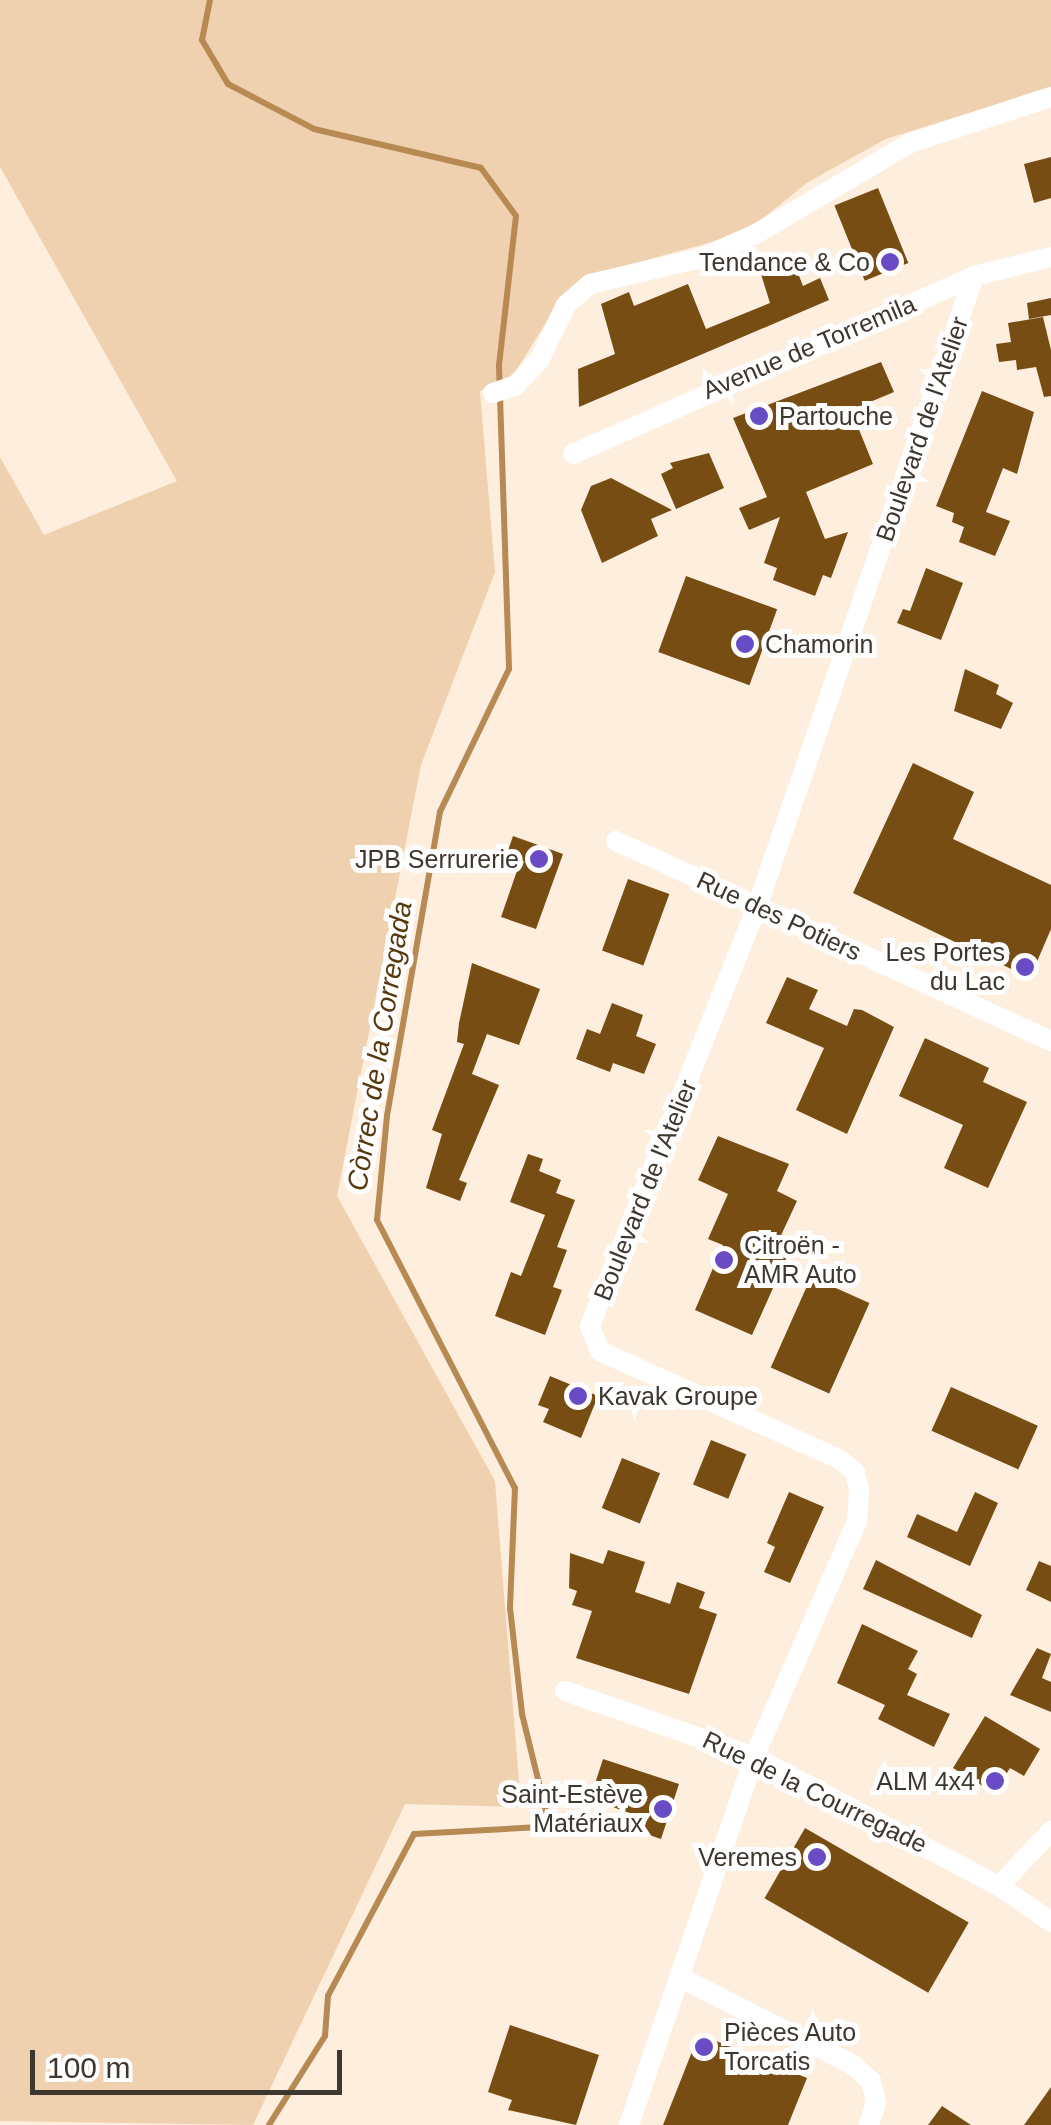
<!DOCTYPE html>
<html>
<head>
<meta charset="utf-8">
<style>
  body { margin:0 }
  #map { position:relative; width:1051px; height:2125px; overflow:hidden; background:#feeede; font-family:Arial,sans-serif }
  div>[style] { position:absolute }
  .green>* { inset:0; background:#efd1b0 }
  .stream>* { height:6px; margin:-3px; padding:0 3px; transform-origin:3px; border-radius:3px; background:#b78953 }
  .building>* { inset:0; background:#774d14; transform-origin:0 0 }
  .street>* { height:20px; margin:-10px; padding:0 10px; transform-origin:10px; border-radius:10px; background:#fff }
  .dots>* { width:28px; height:28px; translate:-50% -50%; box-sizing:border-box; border:5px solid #fefefe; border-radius:50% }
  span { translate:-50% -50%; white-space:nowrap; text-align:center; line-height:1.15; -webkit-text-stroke:10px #fefefe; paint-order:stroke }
  .poi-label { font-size:25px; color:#3e372f }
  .right { translate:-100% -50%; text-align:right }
  .left { translate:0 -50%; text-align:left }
  .street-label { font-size:25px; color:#3e372f }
  .water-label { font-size:28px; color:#58380d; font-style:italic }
  .scale { position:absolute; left:30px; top:2050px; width:312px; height:45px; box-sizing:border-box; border:5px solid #3e372f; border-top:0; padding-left:12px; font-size:30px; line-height:35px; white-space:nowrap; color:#3e372f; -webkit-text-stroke:8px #fefefe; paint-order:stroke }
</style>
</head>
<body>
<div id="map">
  <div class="green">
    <i style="clip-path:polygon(0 0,1051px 0,1051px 87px,886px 139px,808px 182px,745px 233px,584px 277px,559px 302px,512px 377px,480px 391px,495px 572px,421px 765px,337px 1196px,495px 1481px,521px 1807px,405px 1804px,253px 2125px,0 2121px,0 457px,44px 535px,177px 481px,0 167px)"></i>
  </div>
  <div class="stream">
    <i style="left:210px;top:0;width:41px;rotate:101.3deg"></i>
    <i style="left:202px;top:40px;width:51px;rotate:59.4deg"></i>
    <i style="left:228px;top:84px;width:97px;rotate:27.6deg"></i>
    <i style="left:314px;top:129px;width:171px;rotate:13.1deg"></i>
    <i style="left:481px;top:168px;width:59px;rotate:53.9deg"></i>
    <i style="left:516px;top:216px;width:151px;rotate:96.5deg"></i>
    <i style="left:499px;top:366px;width:303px;rotate:88.1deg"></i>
    <i style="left:509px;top:669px;width:159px;rotate:115.8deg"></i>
    <i style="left:440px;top:812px;width:309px;rotate:99.9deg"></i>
    <i style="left:387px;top:1116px;width:104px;rotate:95.5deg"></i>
    <i style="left:377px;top:1220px;width:301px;rotate:62.8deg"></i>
    <i style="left:515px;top:1488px;width:120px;rotate:92.4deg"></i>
    <i style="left:510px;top:1608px;width:107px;rotate:83.5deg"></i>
    <i style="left:522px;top:1714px;width:105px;rotate:76.2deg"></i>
    <i style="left:547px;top:1816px;width:13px;rotate:122deg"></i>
    <i style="left:540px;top:1827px;width:126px;rotate:176.8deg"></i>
    <i style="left:414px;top:1834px;width:183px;rotate:118deg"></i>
    <i style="left:328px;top:1996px;width:40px;rotate:94.3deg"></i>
    <i style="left:325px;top:2036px;width:105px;rotate:122.2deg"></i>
  </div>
  <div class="building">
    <i style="clip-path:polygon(1051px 157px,1051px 198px,1034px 203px,1024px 164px)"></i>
    <i style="left:878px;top:188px;width:81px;height:47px;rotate:68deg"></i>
    <i style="clip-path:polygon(792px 258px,803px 286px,820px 278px,829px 300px,579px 407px,578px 369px,615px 354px,601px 304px,629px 292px,634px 306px,688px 284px,706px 329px,770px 303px,760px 271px)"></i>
    <i style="clip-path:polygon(1051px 298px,1051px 315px,1029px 319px,1027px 303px)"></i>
    <i style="clip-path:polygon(1043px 317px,1051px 350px,1051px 396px,1044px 397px,1036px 367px,1017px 370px,1016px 360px,999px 362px,996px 344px,1011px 342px,1008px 323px)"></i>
    <i style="clip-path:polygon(881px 362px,894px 392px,851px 410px,873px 464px,806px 492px,825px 539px,848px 532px,831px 578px,823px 575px,815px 596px,773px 580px,777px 568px,764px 563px,780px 517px,749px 530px,739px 508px,767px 497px,733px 418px)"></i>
    <i style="clip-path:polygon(982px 391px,1034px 412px,1017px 474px,1003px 468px,986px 512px,1010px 521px,995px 556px,959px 542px,964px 527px,952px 522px,954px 513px,936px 506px)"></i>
    <i style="clip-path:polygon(709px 453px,724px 488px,676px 509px,661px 474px,673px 468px,670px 463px)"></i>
    <i style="clip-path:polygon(611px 478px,672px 510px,651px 519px,658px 536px,602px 563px,581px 510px,591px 486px)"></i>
    <i style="clip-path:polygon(926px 568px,963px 583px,941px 640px,897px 623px,903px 609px,910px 611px)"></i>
    <i style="left:686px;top:576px;width:97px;height:81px;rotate:20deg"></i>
    <i style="clip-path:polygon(965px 669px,999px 685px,996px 694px,1013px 703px,1001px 729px,954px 711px)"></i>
    <i style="clip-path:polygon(913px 763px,974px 792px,953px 839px,1051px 885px,1051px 929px,1030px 978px,853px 893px)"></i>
    <i style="clip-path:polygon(513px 836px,563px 854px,536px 929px,501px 917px,519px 865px,505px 859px)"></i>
    <i style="left:628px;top:879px;width:44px;height:76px;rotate:20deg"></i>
    <i style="clip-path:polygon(472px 963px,540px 989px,519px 1045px,487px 1034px,472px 1074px,499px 1085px,459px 1180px,467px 1183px,460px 1201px,426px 1188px,442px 1134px,432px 1130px,464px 1044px,457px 1042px,459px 1023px)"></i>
    <i style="clip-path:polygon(787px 977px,818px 990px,809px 1009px,847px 1026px,854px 1009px,862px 1010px,894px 1027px,847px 1134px,796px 1110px,824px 1048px,766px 1023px)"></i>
    <i style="clip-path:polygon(612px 1003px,643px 1015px,636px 1036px,656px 1044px,644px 1074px,613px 1063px,610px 1072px,576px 1059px,587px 1029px,600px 1034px)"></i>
    <i style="clip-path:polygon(925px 1038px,989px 1068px,983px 1082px,1027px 1102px,988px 1188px,944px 1168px,963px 1125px,899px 1096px)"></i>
    <i style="clip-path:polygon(718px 1136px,789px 1164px,777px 1191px,797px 1201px,777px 1244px,790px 1250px,752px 1335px,695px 1310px,723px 1245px,708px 1239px,728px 1194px,698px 1180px)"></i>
    <i style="clip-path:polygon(528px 1154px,543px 1159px,539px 1171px,561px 1180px,556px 1193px,575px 1200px,557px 1247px,567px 1250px,553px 1287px,562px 1290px,545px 1335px,495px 1316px,511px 1272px,521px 1276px,545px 1215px,510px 1202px)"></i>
    <i style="left:811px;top:1277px;width:64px;height:99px;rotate:24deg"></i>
    <i style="clip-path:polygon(550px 1376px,598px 1396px,581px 1438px,543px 1422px,549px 1409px,538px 1405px)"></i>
    <i style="left:951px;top:1387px;width:95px;height:48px;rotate:24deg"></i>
    <i style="left:711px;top:1440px;width:38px;height:48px;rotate:22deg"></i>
    <i style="left:622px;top:1458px;width:41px;height:54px;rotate:22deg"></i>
    <i style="clip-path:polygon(789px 1492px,824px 1507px,790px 1583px,764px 1572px,775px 1547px,767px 1543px)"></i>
    <i style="clip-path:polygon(975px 1492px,998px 1503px,970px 1566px,907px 1537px,917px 1514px,957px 1532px)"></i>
    <i style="clip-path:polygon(608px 1550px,645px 1562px,635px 1592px,670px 1604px,677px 1582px,705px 1592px,699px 1608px,717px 1614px,689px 1694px,576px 1658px,592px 1611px,572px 1605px,577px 1591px,569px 1588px,570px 1553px,603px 1564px)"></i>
    <i style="clip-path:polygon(876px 1560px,982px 1615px,972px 1638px,863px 1589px)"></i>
    <i style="clip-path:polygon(1039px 1561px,1051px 1566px,1051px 1602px,1026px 1590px)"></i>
    <i style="clip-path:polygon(862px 1624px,918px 1651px,908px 1669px,917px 1674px,907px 1695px,950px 1714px,934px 1747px,878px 1719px,885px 1705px,837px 1683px)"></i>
    <i style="clip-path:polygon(1037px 1648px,1051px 1654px,1042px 1678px,1051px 1682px,1051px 1712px,1010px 1695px)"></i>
    <i style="clip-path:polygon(985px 1716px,1040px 1749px,1024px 1776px,1010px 1768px,994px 1793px,953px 1768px)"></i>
    <i style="clip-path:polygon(603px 1759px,679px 1784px,661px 1839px,643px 1833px,647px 1819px,590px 1799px)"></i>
    <i style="left:805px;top:1828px;width:189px;height:81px;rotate:30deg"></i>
    <i style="clip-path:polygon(510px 2025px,599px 2055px,576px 2125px,508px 2110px,512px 2100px,488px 2092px)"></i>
    <i style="clip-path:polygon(699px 2034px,807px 2078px,788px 2125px,663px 2125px)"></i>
    <i style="clip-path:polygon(1051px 2087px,1051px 2125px,1024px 2125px)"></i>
    <i style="clip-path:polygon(942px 2106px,971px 2125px,928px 2125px)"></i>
  </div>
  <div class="street">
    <i style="left:493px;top:393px;width:24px;rotate:-19deg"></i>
    <i style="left:516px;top:385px;width:35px;rotate:-47deg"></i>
    <i style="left:540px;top:359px;width:60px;rotate:-64.3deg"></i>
    <i style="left:566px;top:305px;width:32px;rotate:-41deg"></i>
    <i style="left:590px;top:284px;width:114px;rotate:-13.2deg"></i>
    <i style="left:701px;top:258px;width:58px;rotate:-23.5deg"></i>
    <i style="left:754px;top:235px;width:181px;rotate:-30.5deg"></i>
    <i style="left:910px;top:143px;width:148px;rotate:-18.1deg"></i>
    <i style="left:573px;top:454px;width:439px;rotate:-23.9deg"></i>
    <i style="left:974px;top:276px;width:79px;rotate:-13.9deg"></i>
    <i style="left:616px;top:841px;width:479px;rotate:24.7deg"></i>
    <i style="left:565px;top:1691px;width:200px;rotate:19.2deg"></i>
    <i style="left:754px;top:1757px;width:277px;rotate:27.8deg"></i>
    <i style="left:999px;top:1886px;width:63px;rotate:34.7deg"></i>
    <i style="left:999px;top:1886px;width:76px;rotate:-46.6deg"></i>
    <i style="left:679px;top:1977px;width:195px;rotate:26.8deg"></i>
    <i style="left:853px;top:2065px;width:24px;rotate:42deg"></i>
    <i style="left:871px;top:2081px;width:22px;rotate:77deg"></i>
    <i style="left:876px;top:2102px;width:24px;rotate:107deg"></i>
    <i style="left:629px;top:2125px;width:389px;rotate:-71.2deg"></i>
    <i style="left:754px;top:1757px;width:257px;rotate:-66.4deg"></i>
    <i style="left:857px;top:1521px;width:31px;rotate:-86deg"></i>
    <i style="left:859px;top:1490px;width:18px;rotate:-103deg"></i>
    <i style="left:855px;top:1472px;width:18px;rotate:-139deg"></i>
    <i style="left:841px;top:1460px;width:265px;rotate:-155.7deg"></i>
    <i style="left:600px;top:1351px;width:27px;rotate:-112deg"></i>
    <i style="left:590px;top:1326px;width:451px;rotate:-68.3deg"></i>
    <i style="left:757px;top:907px;width:667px;rotate:-71.02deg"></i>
  </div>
  <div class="dots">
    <i style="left:890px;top:262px;background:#694cc5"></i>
    <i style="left:759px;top:416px;background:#694cc5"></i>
    <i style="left:745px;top:644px;background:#694cc5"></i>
    <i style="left:539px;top:859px;background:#694cc5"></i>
    <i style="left:1025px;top:967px;background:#694cc5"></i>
    <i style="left:724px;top:1260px;background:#694cc5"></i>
    <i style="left:578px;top:1396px;background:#694cc5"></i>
    <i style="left:995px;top:1781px;background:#694cc5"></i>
    <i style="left:663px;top:1809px;background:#694cc5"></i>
    <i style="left:817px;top:1857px;background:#694cc5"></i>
    <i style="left:704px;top:2047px;background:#694cc5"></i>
  </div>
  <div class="poi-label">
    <span class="right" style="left:870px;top:262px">Tendance &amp; Co</span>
    <span class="left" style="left:779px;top:416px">Partouche</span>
    <span class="left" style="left:765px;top:644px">Chamorin</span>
    <span class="right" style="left:519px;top:859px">JPB Serrurerie</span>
    <span class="right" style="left:1005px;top:967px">Les Portes<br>du Lac</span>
    <span class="left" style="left:744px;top:1260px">Citroën -<br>AMR Auto</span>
    <span class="left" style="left:598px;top:1396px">Kavak Groupe</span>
    <span class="right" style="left:975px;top:1781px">ALM 4x4</span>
    <span class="right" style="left:643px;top:1809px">Saint-Estève<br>Matériaux</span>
    <span class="right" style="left:797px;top:1857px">Veremes</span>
    <span class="left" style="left:724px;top:2047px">Pièces Auto<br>Torcatis</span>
  </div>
  <div class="street-label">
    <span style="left:809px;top:347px;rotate:-23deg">Avenue de Torremila</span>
    <span style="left:922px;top:429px;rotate:-71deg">Boulevard de l'Atelier</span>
    <span style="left:779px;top:916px;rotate:25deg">Rue des Potiers</span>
    <span style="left:645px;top:1190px;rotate:-68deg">Boulevard de l'Atelier</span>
    <span style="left:815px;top:1792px;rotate:26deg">Rue de la Courregade</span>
  </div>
  <div class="water-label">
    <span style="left:380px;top:1046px;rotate:-81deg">Còrrec de la Corregada</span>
  </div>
  <div class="scale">100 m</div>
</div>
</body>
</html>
